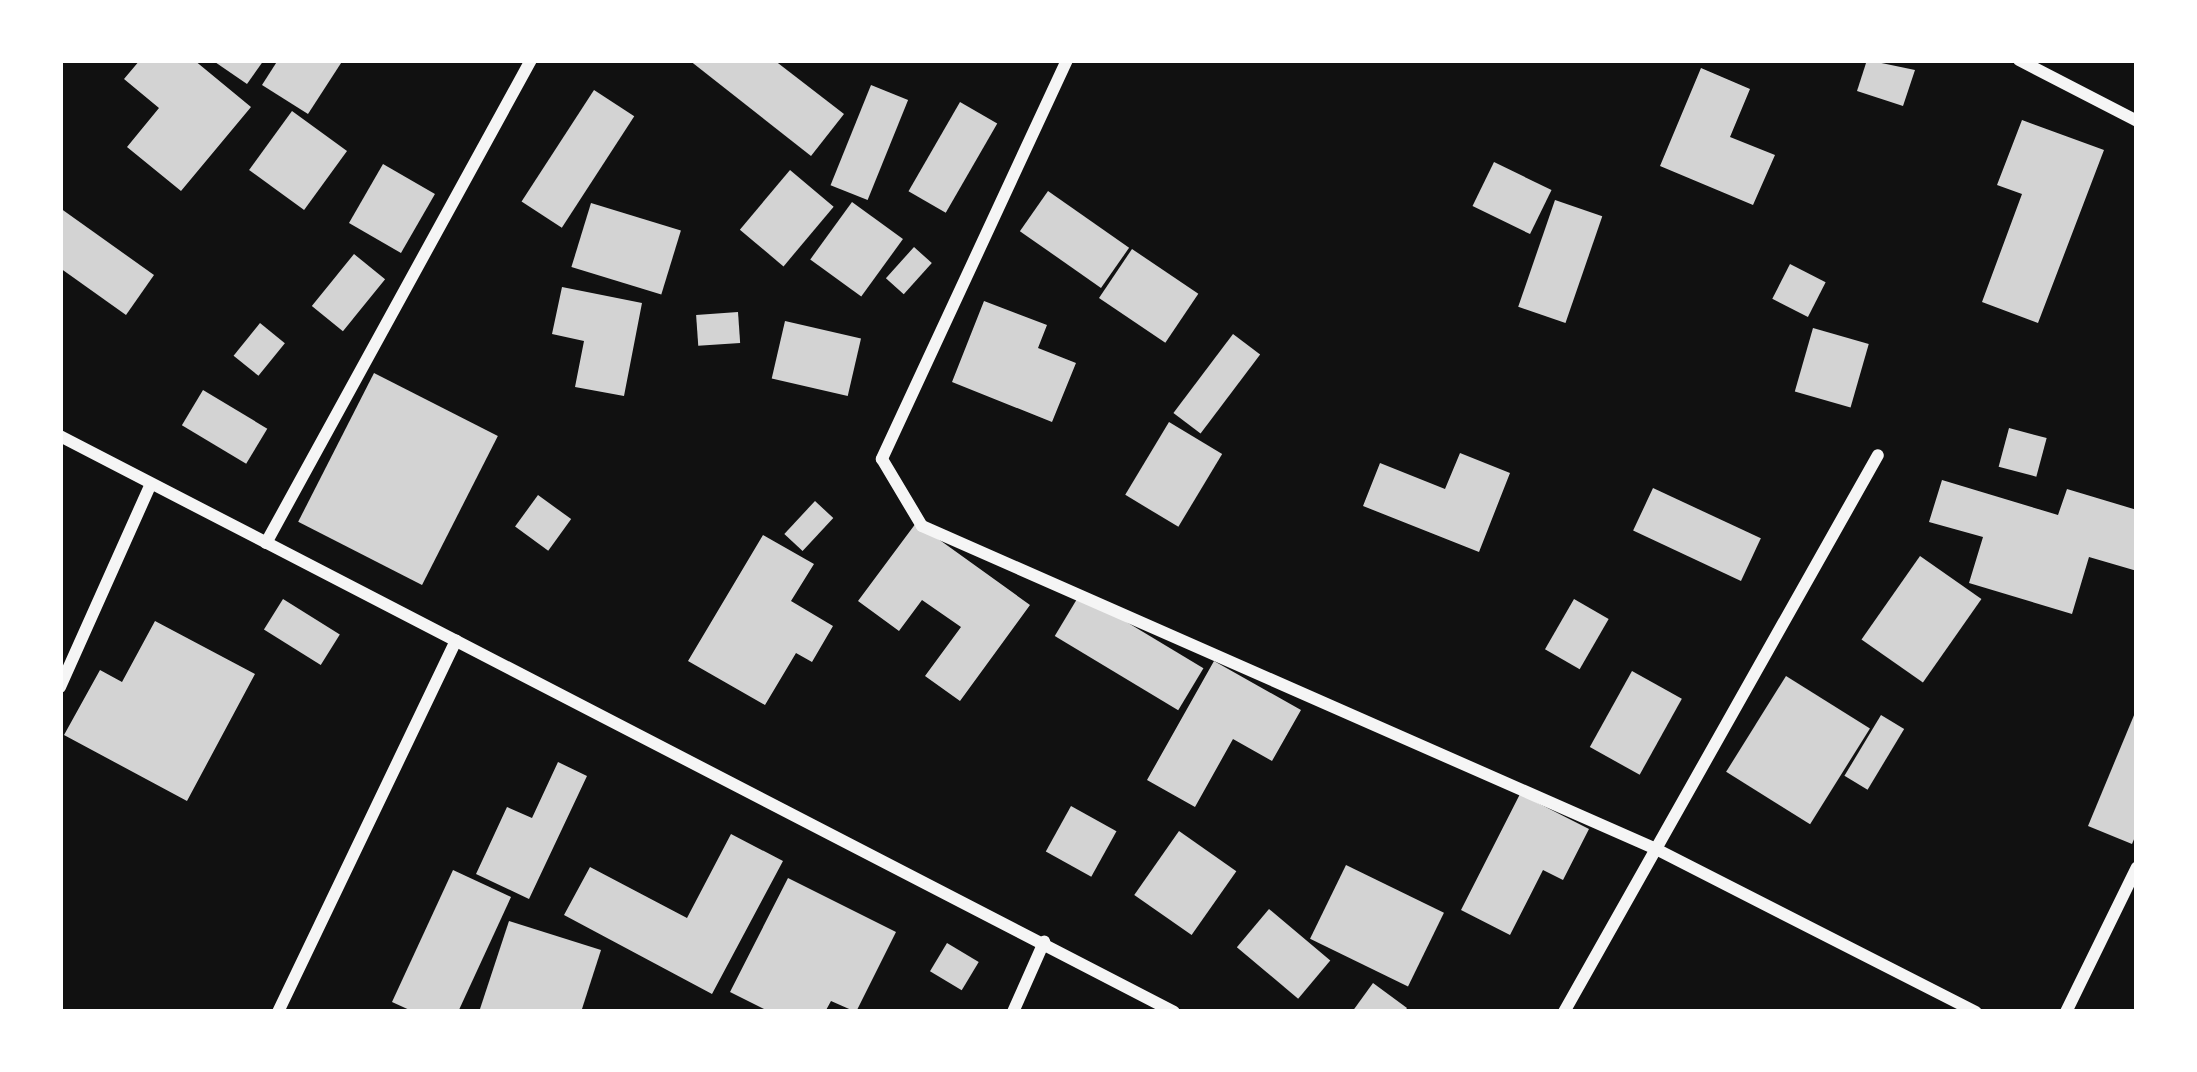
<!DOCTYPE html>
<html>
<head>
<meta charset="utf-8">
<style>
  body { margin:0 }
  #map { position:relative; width:2197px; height:1072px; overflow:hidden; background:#111; font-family:"Roboto Condensed",sans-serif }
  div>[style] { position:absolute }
  .building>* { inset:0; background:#d3d3d3; transform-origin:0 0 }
  .minor>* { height:12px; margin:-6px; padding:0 6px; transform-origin:6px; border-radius:6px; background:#f5f5f5 }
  span { translate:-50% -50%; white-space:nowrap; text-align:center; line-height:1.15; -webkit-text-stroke:10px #fff; paint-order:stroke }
  .frame { position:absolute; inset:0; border:63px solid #fff; pointer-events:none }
</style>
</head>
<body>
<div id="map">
  <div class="building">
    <i style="clip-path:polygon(140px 60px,194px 60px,251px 107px,181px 191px,127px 147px,159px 108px,124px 79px)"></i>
    <i style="clip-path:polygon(212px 60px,264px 60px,247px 84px)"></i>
    <i style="clip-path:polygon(278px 60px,343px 60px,308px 114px,262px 85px)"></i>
    <i style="clip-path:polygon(689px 60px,774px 60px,844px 114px,811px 156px)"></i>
    <i style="clip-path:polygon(1867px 60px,1915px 70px,1903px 106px,1857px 91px)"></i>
    <i style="clip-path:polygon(1701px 68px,1750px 89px,1730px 137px,1775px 155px,1753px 205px,1660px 166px)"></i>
    <i style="left:871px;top:85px;width:40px;height:108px;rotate:22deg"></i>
    <i style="left:594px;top:90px;width:48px;height:133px;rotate:33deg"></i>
    <i style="left:960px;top:102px;width:43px;height:103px;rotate:30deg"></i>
    <i style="left:292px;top:111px;width:68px;height:73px;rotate:36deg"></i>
    <i style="clip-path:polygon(2022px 120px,2104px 150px,2038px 323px,1982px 302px,2022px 194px,1997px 185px)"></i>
    <i style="left:1494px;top:162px;width:64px;height:49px;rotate:26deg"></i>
    <i style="left:383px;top:164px;width:60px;height:68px;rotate:30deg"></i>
    <i style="left:790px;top:170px;width:57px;height:78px;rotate:40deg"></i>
    <i style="left:1048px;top:191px;width:99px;height:49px;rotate:35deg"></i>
    <i style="left:1555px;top:200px;width:50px;height:113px;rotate:19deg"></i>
    <i style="left:852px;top:202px;width:63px;height:71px;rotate:36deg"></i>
    <i style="left:591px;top:203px;width:94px;height:67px;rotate:17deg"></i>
    <i style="clip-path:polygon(60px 208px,154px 275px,126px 315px,60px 268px)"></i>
    <i style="left:914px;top:247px;width:24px;height:42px;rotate:42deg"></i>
    <i style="left:1132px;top:249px;width:80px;height:59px;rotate:34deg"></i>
    <i style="left:354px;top:254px;width:40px;height:67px;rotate:39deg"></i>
    <i style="left:1790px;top:264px;width:40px;height:39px;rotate:27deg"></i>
    <i style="clip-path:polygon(562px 287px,642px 303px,624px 396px,575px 387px,584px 341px,552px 334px)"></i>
    <i style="clip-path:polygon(984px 301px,1047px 325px,1038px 348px,1076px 363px,1052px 422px,952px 382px)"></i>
    <i style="left:738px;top:312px;width:31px;height:42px;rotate:86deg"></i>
    <i style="left:785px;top:321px;width:78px;height:59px;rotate:13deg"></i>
    <i style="left:260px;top:323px;width:32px;height:42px;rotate:39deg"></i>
    <i style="left:1813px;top:328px;width:58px;height:66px;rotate:16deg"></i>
    <i style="left:1233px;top:334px;width:34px;height:99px;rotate:37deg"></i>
    <i style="left:374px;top:373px;width:139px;height:167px;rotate:27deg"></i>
    <i style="left:203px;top:390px;width:75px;height:41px;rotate:31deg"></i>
    <i style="left:1169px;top:422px;width:62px;height:85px;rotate:31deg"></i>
    <i style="left:2009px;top:428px;width:39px;height:40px;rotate:15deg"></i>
    <i style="clip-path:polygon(1460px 453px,1510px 473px,1479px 552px,1363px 506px,1380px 463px,1445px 489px)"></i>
    <i style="clip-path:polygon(1942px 480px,2058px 515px,2067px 489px,2137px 510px,2137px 571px,2089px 557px,2072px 614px,1969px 583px,1983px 537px,1929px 522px)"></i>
    <i style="left:1653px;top:488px;width:119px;height:47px;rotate:25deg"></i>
    <i style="left:538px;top:495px;width:41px;height:39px;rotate:36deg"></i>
    <i style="left:815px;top:501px;width:25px;height:45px;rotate:43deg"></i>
    <i style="clip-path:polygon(916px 523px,1030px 605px,960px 701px,925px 676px,961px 627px,922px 600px,899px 631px,858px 601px)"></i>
    <i style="clip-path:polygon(763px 535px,814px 564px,791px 601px,833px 626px,812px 662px,796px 653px,765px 705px,688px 661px)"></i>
    <i style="left:1920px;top:556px;width:75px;height:102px;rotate:35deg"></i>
    <i style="left:1080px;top:594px;width:144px;height:49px;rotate:31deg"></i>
    <i style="left:283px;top:599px;width:67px;height:36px;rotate:32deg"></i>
    <i style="left:1574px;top:599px;width:40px;height:58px;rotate:30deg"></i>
    <i style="clip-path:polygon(155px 621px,255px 674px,187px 801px,64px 735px,100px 670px,122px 682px)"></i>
    <i style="clip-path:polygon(1214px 661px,1301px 710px,1272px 761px,1233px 739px,1195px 807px,1147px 780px)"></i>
    <i style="left:1632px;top:671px;width:57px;height:87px;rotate:29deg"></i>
    <i style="left:1786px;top:676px;width:99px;height:113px;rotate:32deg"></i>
    <i style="clip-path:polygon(2137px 708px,2137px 832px,2132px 844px,2088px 826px)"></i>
    <i style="left:1881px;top:715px;width:27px;height:71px;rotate:31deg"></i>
    <i style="clip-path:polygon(558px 762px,587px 776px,529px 899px,476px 874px,507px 807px,532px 818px)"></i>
    <i style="clip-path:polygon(1520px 794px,1589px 829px,1563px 880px,1543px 870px,1510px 935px,1461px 910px)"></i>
    <i style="left:1071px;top:806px;width:52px;height:52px;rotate:29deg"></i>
    <i style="left:1179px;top:831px;width:70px;height:78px;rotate:35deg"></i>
    <i style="clip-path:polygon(731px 834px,783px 861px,712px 994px,564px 915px,590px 867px,687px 918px)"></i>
    <i style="left:1346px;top:865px;width:109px;height:82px;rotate:26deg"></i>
    <i style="clip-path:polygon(453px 870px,511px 897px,458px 1012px,414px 1012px,392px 1002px)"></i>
    <i style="clip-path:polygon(788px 878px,896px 932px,856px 1012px,831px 1001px,825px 1012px,770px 1012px,730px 992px)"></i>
    <i style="left:1269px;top:909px;width:80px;height:50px;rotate:40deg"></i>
    <i style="clip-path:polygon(509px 921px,601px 950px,581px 1012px,479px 1012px)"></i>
    <i style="left:947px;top:943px;width:37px;height:33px;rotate:31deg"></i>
    <i style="clip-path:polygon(1373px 983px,1407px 1008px,1404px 1012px,1352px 1012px)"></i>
  </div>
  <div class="minor">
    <i style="left:1067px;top:60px;width:440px;rotate:114.9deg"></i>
    <i style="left:882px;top:459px;width:78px;rotate:59.2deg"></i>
    <i style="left:922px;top:526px;width:802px;rotate:23.75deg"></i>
    <i style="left:1656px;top:849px;width:359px;rotate:27deg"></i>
    <i style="left:2019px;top:60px;width:133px;rotate:27.3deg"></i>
    <i style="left:60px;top:436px;width:1254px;rotate:27.34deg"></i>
    <i style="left:266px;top:543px;width:551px;rotate:-61.25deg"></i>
    <i style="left:60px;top:687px;width:222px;rotate:-65.9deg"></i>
    <i style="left:278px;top:1012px;width:412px;rotate:-64.4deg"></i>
    <i style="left:1013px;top:1012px;width:77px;rotate:-66.1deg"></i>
    <i style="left:1564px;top:1012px;width:639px;rotate:-60.59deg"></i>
    <i style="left:2066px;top:1012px;width:161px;rotate:-63.9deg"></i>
  </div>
  <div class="frame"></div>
</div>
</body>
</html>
